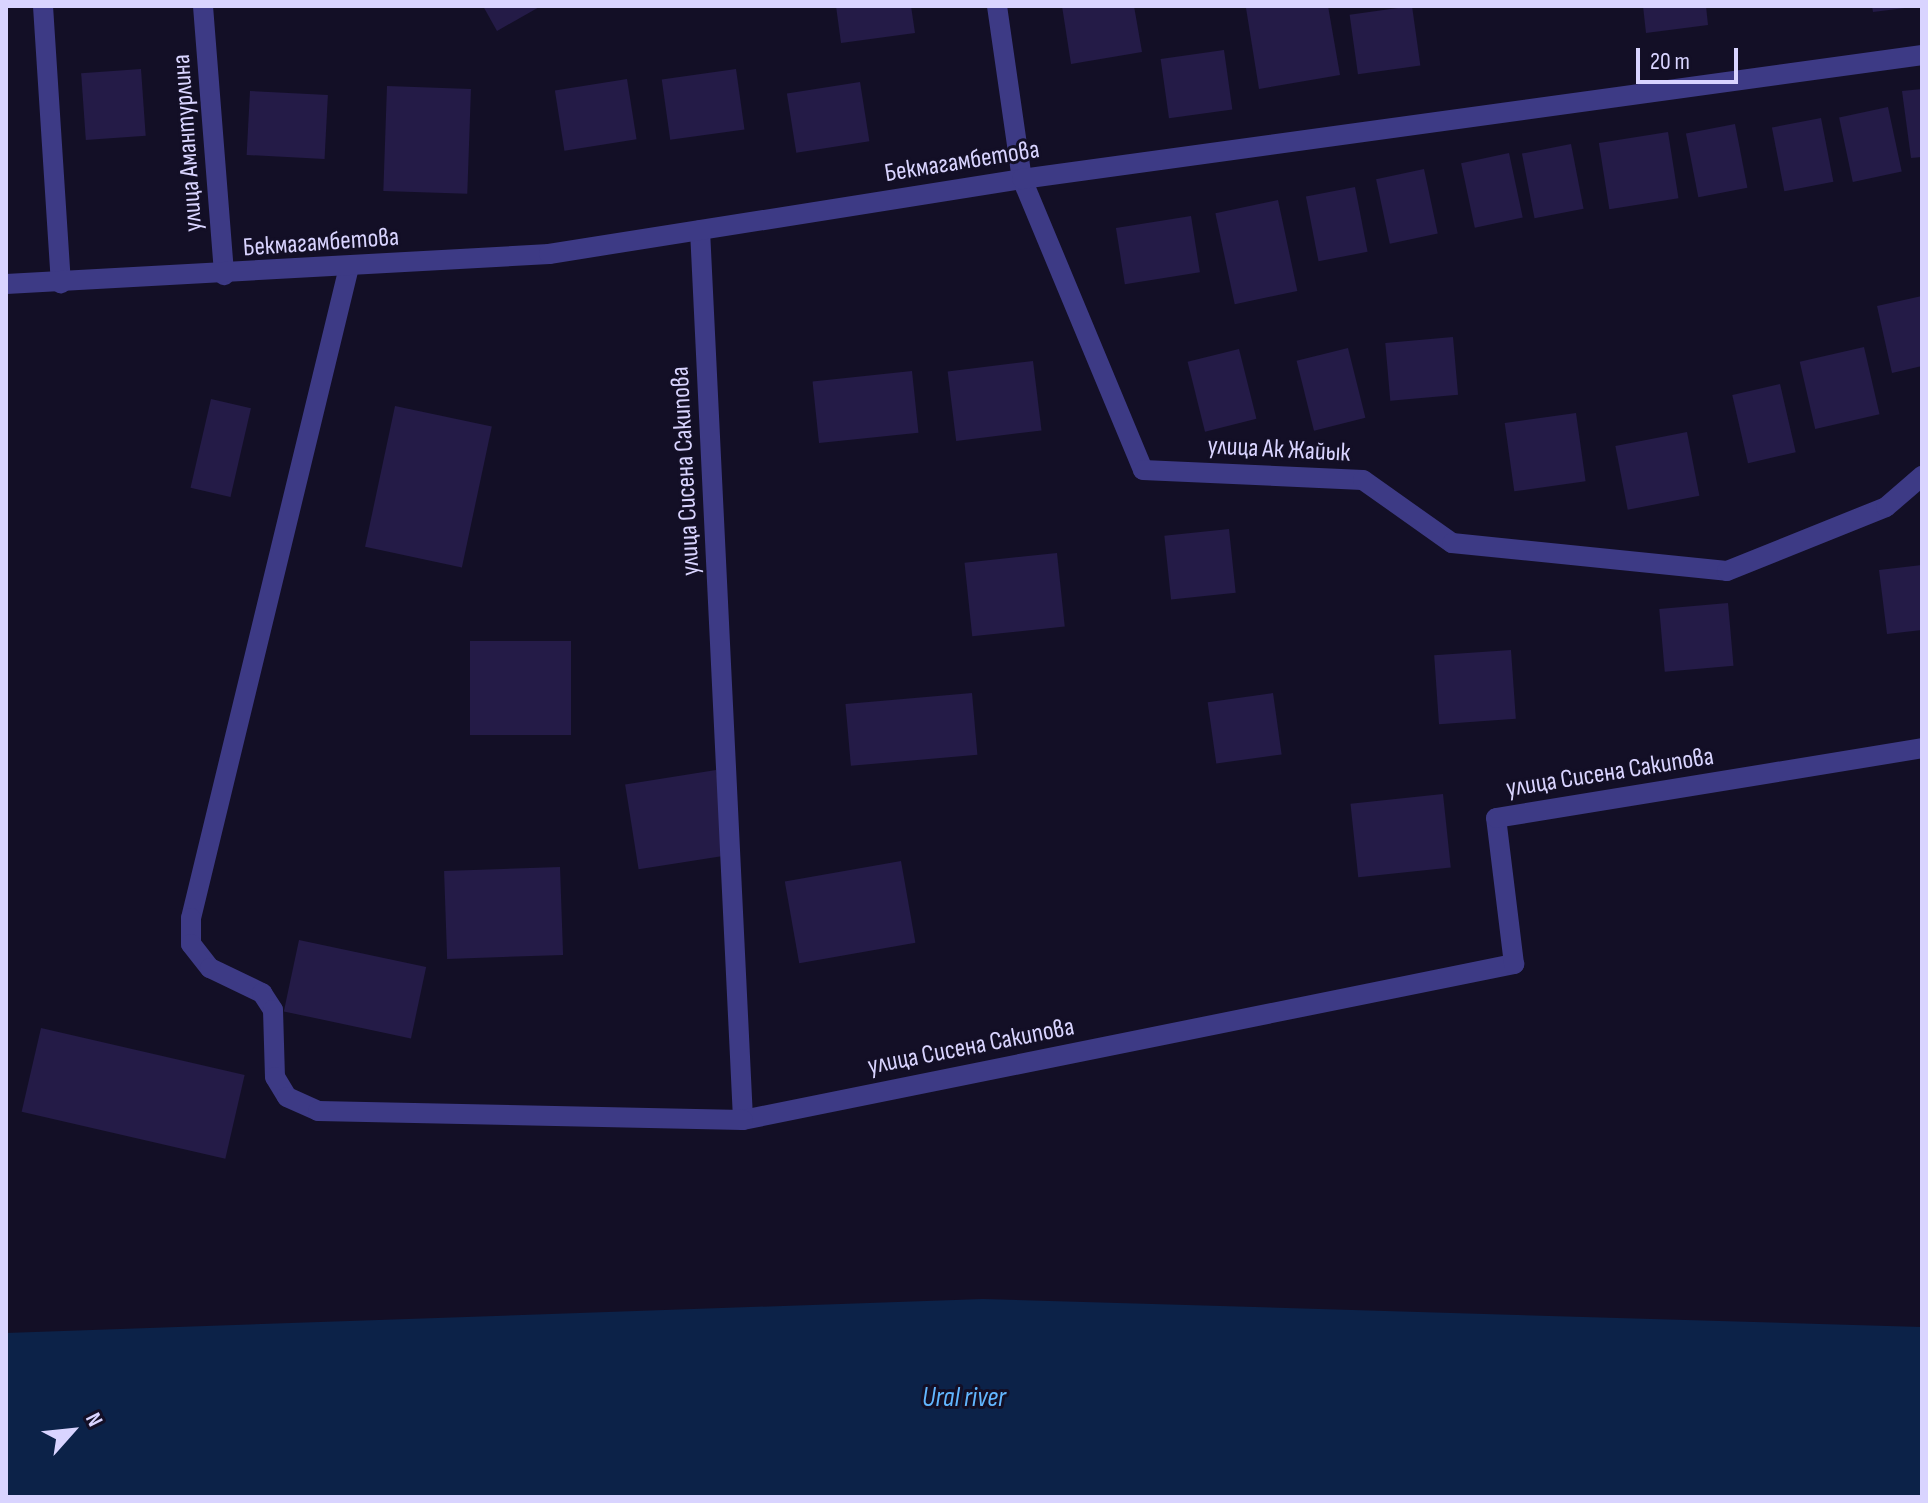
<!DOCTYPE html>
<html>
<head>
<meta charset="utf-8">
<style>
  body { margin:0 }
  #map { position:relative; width:1928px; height:1503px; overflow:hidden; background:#130f26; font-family:"Sofia Sans Condensed",sans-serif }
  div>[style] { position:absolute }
  .water>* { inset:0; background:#0c2248 }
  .building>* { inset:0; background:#241b47; transform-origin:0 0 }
  .minor>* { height:20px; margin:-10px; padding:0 10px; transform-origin:10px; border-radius:10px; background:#3d3a85 }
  span { translate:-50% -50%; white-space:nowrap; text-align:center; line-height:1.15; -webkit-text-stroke:6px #130f26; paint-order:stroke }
  .street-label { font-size:26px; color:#d9d4ff }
  .water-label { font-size:28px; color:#62b6ff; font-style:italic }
  .frame { position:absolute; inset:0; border:8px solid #d9d4ff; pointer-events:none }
  .north { position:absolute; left:32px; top:1391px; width:80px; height:80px; -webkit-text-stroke:6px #130f26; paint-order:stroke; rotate:63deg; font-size:22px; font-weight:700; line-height:32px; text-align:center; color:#d9d4ff }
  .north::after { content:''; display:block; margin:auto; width:28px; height:36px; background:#d9d4ff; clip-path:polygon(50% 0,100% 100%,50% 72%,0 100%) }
  .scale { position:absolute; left:1636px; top:48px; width:102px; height:36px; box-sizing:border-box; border:4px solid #d9d4ff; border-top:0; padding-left:10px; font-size:24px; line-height:28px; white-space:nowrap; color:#d9d4ff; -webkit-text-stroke:6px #130f26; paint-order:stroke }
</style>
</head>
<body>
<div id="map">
  <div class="water">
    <i style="clip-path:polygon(983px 1299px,1922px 1327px,1922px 1497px,6px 1497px,6px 1333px)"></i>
  </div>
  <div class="building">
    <i style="clip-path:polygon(483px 6px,541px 6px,497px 31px)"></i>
    <i style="clip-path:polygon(836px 6px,911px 6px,915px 33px,841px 43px)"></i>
    <i style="clip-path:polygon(1062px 6px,1134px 6px,1142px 52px,1071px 64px)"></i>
    <i style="clip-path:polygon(1328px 6px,1340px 75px,1259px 89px,1246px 8px)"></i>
    <i style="left:1412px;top:6px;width:60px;height:63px;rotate:82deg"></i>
    <i style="clip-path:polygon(1643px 6px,1706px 6px,1708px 25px,1646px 33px)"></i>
    <i style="clip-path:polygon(1872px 6px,1905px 6px,1905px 8px,1873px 12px)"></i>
    <i style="left:1224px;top:50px;width:60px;height:64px;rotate:82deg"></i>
    <i style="left:141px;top:69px;width:67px;height:60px;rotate:86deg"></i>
    <i style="left:736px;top:69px;width:61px;height:75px;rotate:82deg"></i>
    <i style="left:627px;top:79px;width:61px;height:73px;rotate:81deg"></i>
    <i style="left:860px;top:82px;width:60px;height:74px;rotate:81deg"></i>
    <i style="left:387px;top:86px;width:84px;height:105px;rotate:2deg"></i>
    <i style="clip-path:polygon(1922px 89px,1922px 157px,1911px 158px,1902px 91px)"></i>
    <i style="left:250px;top:91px;width:78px;height:64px;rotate:3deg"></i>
    <i style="left:1888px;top:107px;width:66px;height:50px;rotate:78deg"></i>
    <i style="left:1821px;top:118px;width:65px;height:50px;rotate:79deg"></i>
    <i style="left:1735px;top:124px;width:65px;height:50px;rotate:79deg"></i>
    <i style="left:1668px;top:132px;width:67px;height:70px;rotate:81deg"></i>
    <i style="left:1571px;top:144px;width:66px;height:50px;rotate:79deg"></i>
    <i style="left:1509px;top:153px;width:66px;height:49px;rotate:78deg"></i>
    <i style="left:1424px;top:169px;width:66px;height:49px;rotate:78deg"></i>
    <i style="left:1355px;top:187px;width:66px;height:50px;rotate:79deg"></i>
    <i style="left:1278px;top:200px;width:93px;height:64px;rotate:78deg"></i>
    <i style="left:1191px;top:216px;width:57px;height:76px;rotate:81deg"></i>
    <i style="clip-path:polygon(1922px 296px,1922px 366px,1892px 373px,1877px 306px)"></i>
    <i style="left:1453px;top:337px;width:58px;height:68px;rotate:85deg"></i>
    <i style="left:1864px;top:347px;width:69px;height:66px;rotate:77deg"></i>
    <i style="left:1348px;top:348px;width:72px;height:53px;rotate:76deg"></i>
    <i style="left:1239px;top:349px;width:72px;height:53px;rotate:76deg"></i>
    <i style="left:1033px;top:361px;width:70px;height:86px;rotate:83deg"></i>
    <i style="left:912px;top:371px;width:62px;height:100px;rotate:84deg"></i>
    <i style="left:1780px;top:384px;width:70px;height:49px;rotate:77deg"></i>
    <i style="left:211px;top:399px;width:41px;height:91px;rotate:13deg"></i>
    <i style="left:395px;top:406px;width:99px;height:144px;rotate:12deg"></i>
    <i style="left:1576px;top:413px;width:69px;height:72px;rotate:82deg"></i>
    <i style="left:1687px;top:432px;width:65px;height:73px;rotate:79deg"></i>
    <i style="left:1229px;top:529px;width:64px;height:65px;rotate:84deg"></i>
    <i style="left:1057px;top:553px;width:74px;height:93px;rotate:84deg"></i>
    <i style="clip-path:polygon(1922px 565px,1922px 630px,1887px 634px,1879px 570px)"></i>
    <i style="left:1728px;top:603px;width:63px;height:69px;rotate:85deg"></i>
    <i style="left:470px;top:641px;width:101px;height:94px"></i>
    <i style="left:1511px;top:650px;width:69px;height:77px;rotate:86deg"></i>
    <i style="left:972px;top:693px;width:62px;height:127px;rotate:85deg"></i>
    <i style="left:1273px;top:693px;width:62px;height:66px;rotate:82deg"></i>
    <i style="left:716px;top:770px;width:86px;height:92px;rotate:81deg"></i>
    <i style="left:1443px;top:794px;width:74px;height:93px;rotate:84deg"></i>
    <i style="left:901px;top:861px;width:83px;height:118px;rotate:80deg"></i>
    <i style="left:560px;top:867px;width:88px;height:116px;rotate:88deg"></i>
    <i style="left:299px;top:940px;width:130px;height:73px;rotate:12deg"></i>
    <i style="left:41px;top:1028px;width:209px;height:86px;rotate:13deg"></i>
  </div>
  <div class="minor">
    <i style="left:43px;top:6px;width:278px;rotate:86.3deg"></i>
    <i style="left:203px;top:6px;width:270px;rotate:85.5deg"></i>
    <i style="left:997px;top:6px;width:175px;rotate:81.8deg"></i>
    <i style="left:1022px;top:179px;width:315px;rotate:67.4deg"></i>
    <i style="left:1143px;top:470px;width:220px;rotate:2.6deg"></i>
    <i style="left:1363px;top:480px;width:109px;rotate:35.3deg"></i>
    <i style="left:1452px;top:543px;width:276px;rotate:5.8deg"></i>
    <i style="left:1727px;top:571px;width:171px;rotate:-21.9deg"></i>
    <i style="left:1886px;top:507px;width:48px;rotate:-40.7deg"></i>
    <i style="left:700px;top:230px;width:891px;rotate:87.23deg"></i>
    <i style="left:743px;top:1120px;width:787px;rotate:-11.44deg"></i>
    <i style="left:1514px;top:964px;width:147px;rotate:-97deg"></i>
    <i style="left:1496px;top:818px;width:432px;rotate:-9.3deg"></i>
    <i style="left:349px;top:267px;width:670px;rotate:103.64deg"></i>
    <i style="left:191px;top:918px;width:26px;rotate:90deg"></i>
    <i style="left:191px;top:944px;width:31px;rotate:52deg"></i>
    <i style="left:210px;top:968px;width:58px;rotate:25.7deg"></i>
    <i style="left:262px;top:993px;width:20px;rotate:57deg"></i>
    <i style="left:273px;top:1010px;width:67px;rotate:88.3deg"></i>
    <i style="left:275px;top:1077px;width:23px;rotate:59deg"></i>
    <i style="left:287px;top:1097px;width:34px;rotate:24deg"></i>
    <i style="left:318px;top:1111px;width:425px;rotate:1.2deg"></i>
    <i style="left:6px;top:284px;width:544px;rotate:-3.16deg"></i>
    <i style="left:549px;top:254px;width:479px;rotate:-9deg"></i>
    <i style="left:1022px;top:179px;width:909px;rotate:-7.84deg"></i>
  </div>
  <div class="street-label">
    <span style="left:188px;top:143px;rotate:-94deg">улица Амантурлина</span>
    <span style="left:962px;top:162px;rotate:-9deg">Бекмагамбетова</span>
    <span style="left:321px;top:243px;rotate:-4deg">Бекмагамбетова</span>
    <span style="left:1279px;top:450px;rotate:3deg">улица Ак Жайык</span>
    <span style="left:686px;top:471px;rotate:-93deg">улица Сисена Сакипова</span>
    <span style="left:1610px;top:773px;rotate:-9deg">улица Сисена Сакипова</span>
    <span style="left:971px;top:1047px;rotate:-11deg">улица Сисена Сакипова</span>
  </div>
  <div class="water-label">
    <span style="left:964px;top:1398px">Ural river</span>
  </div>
  <div class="frame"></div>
  <div class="north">N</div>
  <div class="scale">20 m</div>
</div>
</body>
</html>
